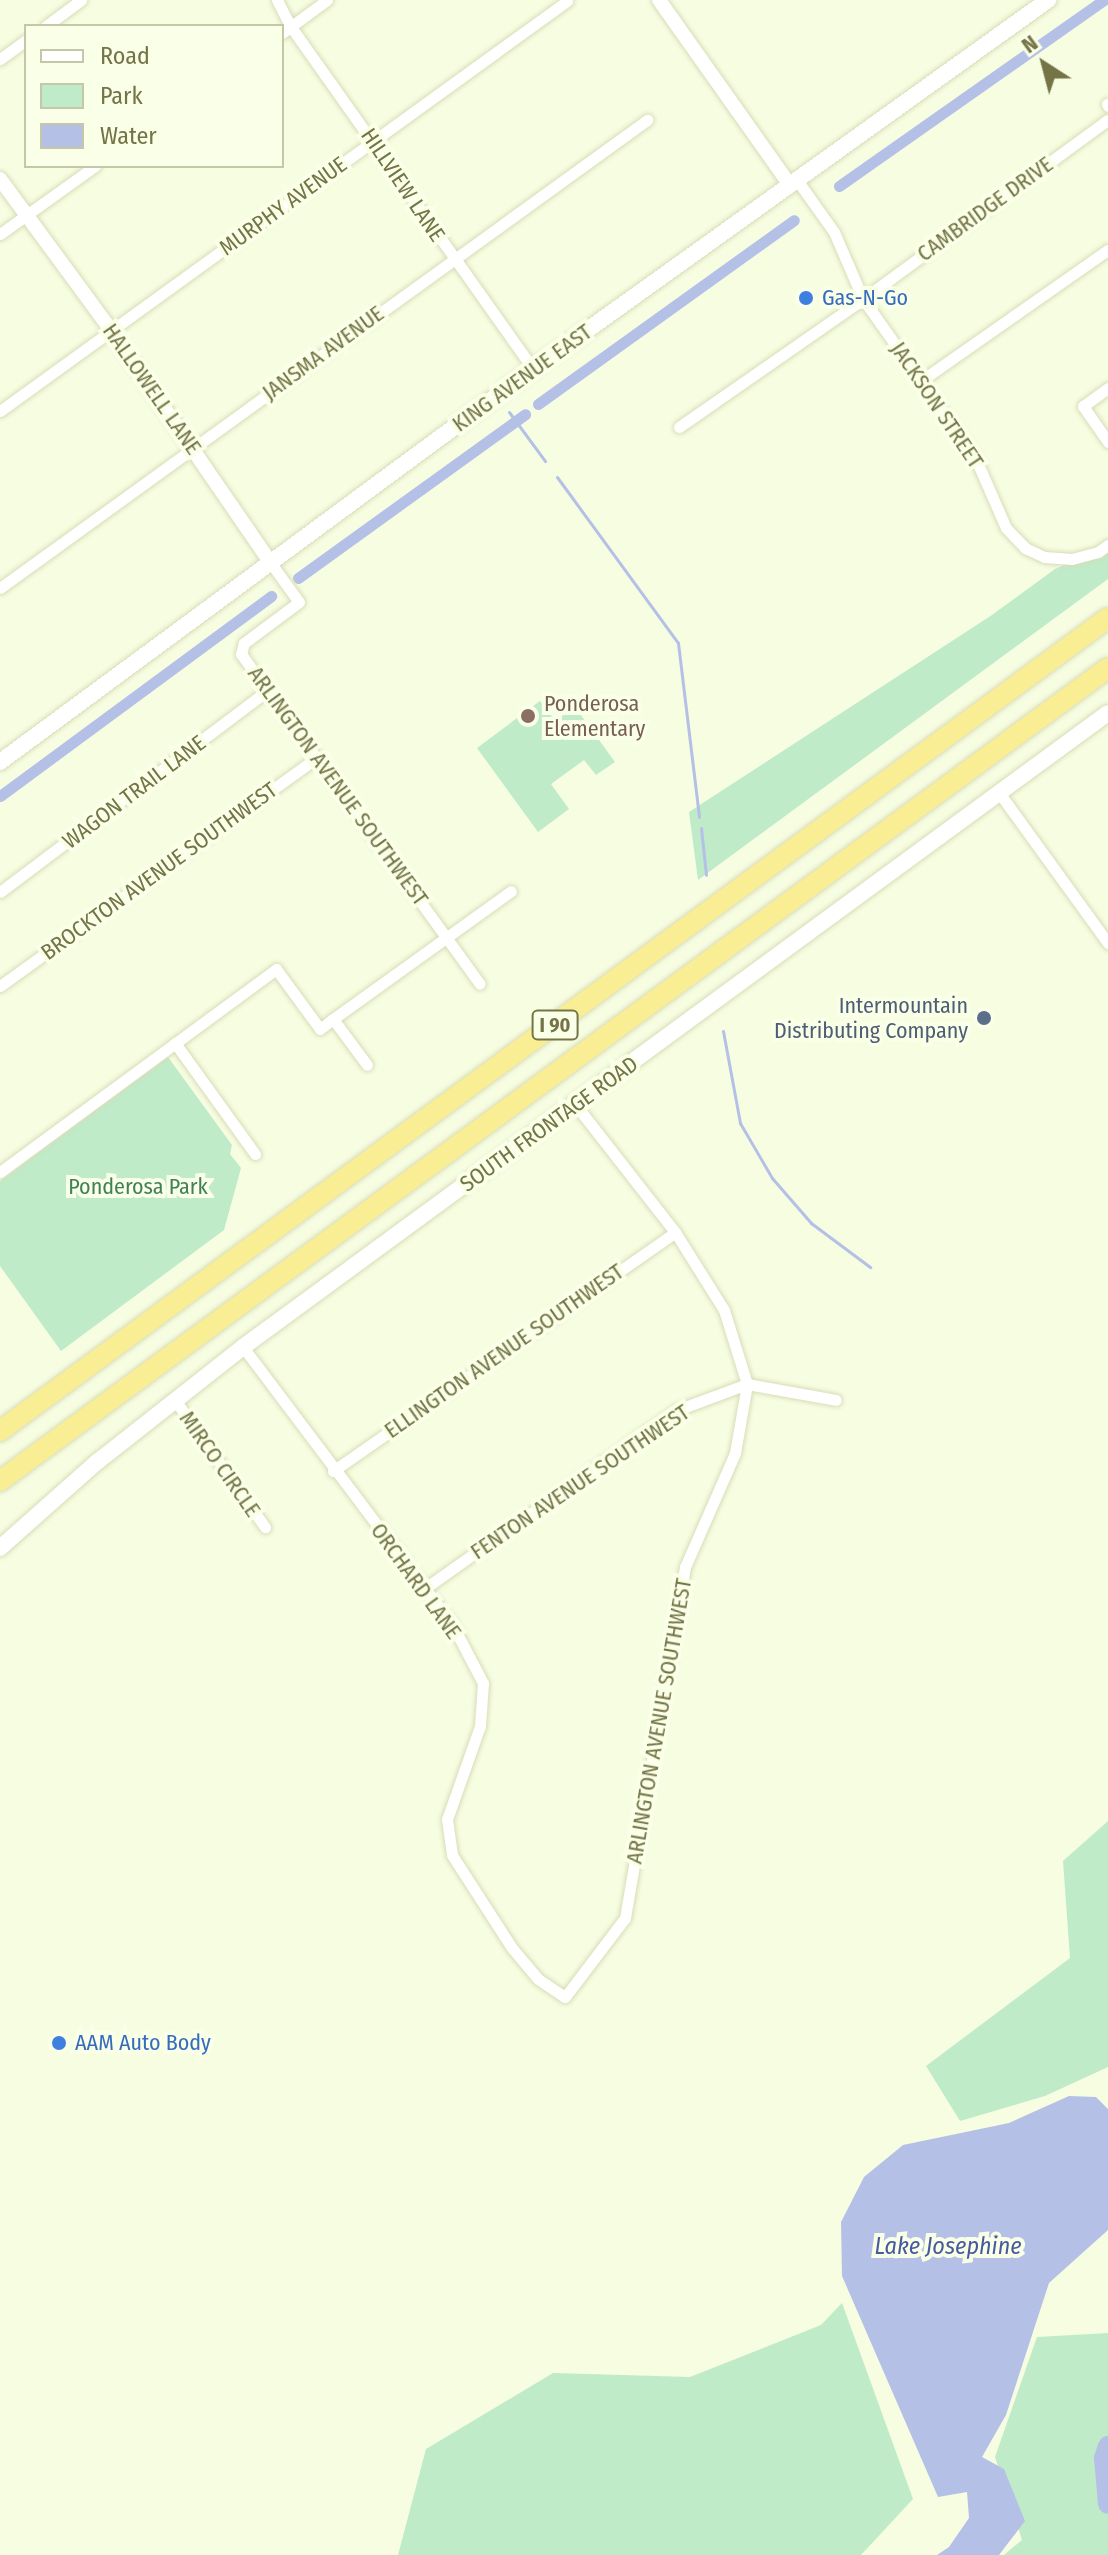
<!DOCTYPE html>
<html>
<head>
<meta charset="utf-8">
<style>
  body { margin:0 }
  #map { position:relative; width:1108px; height:2555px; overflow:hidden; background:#f6fde1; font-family:"Fira Sans Condensed",sans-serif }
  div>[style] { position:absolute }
  .green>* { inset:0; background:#bfebc9 }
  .water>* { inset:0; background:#b5c0e7 }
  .stream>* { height:3px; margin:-1.5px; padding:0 1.5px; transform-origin:1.5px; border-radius:1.5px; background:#b5c0e7 }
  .canal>* { height:11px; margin:-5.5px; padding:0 5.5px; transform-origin:5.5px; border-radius:5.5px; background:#b5c0e7 }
  .river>* { height:20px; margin:-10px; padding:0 10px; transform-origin:10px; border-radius:10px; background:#b5c0e7 }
  .roads { filter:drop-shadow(0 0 2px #d9dcb7) drop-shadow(0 0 2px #d9dcb7) }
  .minor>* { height:11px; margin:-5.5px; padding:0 5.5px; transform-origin:5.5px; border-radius:5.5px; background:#fff }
  .tertiary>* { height:14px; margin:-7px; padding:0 7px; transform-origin:7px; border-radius:7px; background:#fff }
  .secondary>* { height:16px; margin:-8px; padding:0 8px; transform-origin:8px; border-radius:8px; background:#fff }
  .motorway>* { height:20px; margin:-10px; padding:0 10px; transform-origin:10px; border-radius:10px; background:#faee95 }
  .dots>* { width:22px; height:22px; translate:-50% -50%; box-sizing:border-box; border:4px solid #faffe8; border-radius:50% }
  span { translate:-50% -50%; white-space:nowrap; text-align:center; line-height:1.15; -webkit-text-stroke:8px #faffe8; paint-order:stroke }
  .shield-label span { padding:2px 6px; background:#faffe8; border:2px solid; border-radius:6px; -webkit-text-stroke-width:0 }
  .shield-label { font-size:20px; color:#757447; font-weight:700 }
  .street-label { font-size:22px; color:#757447 }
  .shop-label { font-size:22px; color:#366cbe }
  .left { translate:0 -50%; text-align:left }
  .education-label { font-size:22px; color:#785e54 }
  .service-label { font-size:22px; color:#4e5e75 }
  .right { translate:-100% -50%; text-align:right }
  .park-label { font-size:22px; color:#418156 }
  .water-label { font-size:24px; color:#485a9f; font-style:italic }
  .legend { position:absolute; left:24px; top:24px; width:260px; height:144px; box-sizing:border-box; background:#faffe8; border:2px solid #c5c7a8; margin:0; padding:10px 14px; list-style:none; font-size:24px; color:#757447 }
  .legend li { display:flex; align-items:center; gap:16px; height:40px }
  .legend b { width:40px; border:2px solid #c5c7a8 }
  .north { position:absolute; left:1004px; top:24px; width:80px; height:80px; -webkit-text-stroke:6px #faffe8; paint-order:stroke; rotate:324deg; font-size:22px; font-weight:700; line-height:32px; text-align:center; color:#757447 }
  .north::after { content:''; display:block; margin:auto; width:28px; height:36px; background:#757447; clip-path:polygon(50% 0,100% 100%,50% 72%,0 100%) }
</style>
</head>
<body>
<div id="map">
  <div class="green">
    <i style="clip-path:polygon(1108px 546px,1108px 579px,698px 880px,689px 812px,992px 615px,1055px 569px)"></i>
    <i style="clip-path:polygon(540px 701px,555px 721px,575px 707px,615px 762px,596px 775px,584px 760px,551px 784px,569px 809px,538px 832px,477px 748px)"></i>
    <i style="clip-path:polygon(168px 1057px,232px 1145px,230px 1154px,241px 1168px,224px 1230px,61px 1351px,0 1266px,0 1181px)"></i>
    <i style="clip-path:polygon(1108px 1821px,1108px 2067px,1045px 2096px,960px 2121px,926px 2066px,1070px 1958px,1063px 1861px)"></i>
    <i style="clip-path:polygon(842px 2303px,913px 2499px,861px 2555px,398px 2555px,426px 2449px,553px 2373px,690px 2377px,821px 2325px)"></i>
    <i style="clip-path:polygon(1108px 2333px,1108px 2555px,1004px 2555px,1022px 2540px,995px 2457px,1037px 2337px)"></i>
  </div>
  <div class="water">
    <i style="clip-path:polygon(1069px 2096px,1096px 2097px,1108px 2109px,1108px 2230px,1049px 2283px,1006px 2415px,982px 2457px,1004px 2469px,1025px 2521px,999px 2555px,937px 2555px,949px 2547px,969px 2518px,967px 2492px,938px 2497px,842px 2276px,841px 2222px,864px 2177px,903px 2145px,1009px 2123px)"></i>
  </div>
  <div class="stream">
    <i style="left:509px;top:412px;width:61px;rotate:53.7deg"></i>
    <i style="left:557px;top:477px;width:205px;rotate:53.9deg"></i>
    <i style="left:678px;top:643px;width:175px;rotate:83.1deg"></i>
    <i style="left:701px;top:828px;width:47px;rotate:83.9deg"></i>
    <i style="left:723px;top:1031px;width:94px;rotate:79.5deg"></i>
    <i style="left:740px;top:1123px;width:64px;rotate:59.8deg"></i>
    <i style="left:772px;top:1178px;width:60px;rotate:49.1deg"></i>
    <i style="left:811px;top:1223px;width:74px;rotate:36.7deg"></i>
  </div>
  <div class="canal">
    <i style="left:839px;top:186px;width:324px;rotate:-35.1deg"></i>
    <i style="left:538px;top:404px;width:315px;rotate:-35.7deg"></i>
    <i style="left:298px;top:578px;width:280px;rotate:-35.8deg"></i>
    <i style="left:0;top:796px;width:337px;rotate:-36.4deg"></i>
  </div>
  <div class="river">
    <i style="left:1108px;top:2446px;width:13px;rotate:108deg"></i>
    <i style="left:1104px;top:2458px;width:46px;rotate:85deg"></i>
  </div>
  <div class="roads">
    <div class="minor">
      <i style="left:277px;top:0;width:30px;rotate:63deg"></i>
      <i style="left:291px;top:27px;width:419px;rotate:54.7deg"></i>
      <i style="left:46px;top:26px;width:44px;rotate:-36.6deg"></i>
      <i style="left:282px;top:33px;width:56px;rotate:-36.3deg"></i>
      <i style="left:0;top:59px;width:32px;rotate:-36deg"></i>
      <i style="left:1107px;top:104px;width:2px;rotate:63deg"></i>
      <i style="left:797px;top:180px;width:64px;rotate:54.6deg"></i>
      <i style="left:834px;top:232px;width:73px;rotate:66.6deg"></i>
      <i style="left:863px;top:299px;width:194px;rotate:54.7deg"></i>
      <i style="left:975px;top:457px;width:77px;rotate:66.4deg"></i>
      <i style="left:1006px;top:528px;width:28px;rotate:46deg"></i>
      <i style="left:1025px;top:548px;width:21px;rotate:25deg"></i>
      <i style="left:1044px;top:557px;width:28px;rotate:4deg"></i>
      <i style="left:1072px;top:559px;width:27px;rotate:-15deg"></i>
      <i style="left:1098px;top:552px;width:12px;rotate:-35deg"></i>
      <i style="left:0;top:234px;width:117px;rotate:-35.6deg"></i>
      <i style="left:922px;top:380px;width:227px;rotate:-35deg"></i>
      <i style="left:1108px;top:388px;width:31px;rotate:144deg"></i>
      <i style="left:1083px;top:406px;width:44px;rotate:55.2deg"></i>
      <i style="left:0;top:411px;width:700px;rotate:-35.87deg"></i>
      <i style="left:679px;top:427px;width:224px;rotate:-34.8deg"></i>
      <i style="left:863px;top:299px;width:303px;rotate:-36.2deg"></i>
      <i style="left:270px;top:562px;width:49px;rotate:54.1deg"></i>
      <i style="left:299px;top:602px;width:69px;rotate:143.3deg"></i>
      <i style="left:244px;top:643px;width:11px;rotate:105deg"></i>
      <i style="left:241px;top:654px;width:407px;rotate:54.1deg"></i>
      <i style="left:0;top:588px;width:799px;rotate:-35.88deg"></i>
      <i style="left:1000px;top:794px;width:184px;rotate:54.1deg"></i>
      <i style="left:0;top:892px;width:334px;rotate:-37deg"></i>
      <i style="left:0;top:986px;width:392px;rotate:-35.8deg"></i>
      <i style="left:333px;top:1019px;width:219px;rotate:-35.7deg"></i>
      <i style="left:175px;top:1043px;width:137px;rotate:54.2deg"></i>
      <i style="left:0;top:1172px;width:343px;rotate:-36.3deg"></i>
      <i style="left:276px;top:969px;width:74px;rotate:53.7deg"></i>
      <i style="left:320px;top:1029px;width:16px;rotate:-38deg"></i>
      <i style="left:333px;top:1019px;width:57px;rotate:53.5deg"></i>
      <i style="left:243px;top:1347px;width:347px;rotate:53deg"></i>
      <i style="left:452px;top:1624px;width:67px;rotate:62.3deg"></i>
      <i style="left:483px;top:1683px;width:43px;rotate:94deg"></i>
      <i style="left:480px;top:1726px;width:99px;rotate:109.5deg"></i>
      <i style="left:447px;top:1819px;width:36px;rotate:82deg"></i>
      <i style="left:452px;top:1855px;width:111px;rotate:57.2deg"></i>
      <i style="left:512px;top:1948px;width:40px;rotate:50deg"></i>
      <i style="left:538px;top:1979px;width:32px;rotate:34deg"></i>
      <i style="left:565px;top:1997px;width:99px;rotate:-52.8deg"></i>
      <i style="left:625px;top:1918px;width:356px;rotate:-80.3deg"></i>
      <i style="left:685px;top:1567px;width:124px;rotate:-66.3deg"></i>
      <i style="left:735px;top:1453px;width:70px;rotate:-80.1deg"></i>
      <i style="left:747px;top:1384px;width:77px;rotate:-107.3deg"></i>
      <i style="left:724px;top:1310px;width:92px;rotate:-122.1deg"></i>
      <i style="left:675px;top:1232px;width:162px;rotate:-128deg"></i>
      <i style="left:175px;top:1400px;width:156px;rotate:54.7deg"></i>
      <i style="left:333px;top:1471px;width:417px;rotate:-34.9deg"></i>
      <i style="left:424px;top:1589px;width:310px;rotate:-35.3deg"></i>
      <i style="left:677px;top:1410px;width:75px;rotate:-20.4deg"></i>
      <i style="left:747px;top:1384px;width:90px;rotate:10.2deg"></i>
    </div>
    <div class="tertiary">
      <i style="left:659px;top:0;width:227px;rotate:54.7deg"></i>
      <i style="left:0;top:179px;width:186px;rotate:53.7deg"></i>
      <i style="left:110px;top:329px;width:283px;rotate:55.5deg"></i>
    </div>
    <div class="secondary">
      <i style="left:0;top:762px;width:662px;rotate:-36.4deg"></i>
      <i style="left:533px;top:369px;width:634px;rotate:-35.62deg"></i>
      <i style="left:0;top:1548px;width:130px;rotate:-41.6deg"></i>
      <i style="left:97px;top:1462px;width:186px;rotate:-38.2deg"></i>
      <i style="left:243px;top:1347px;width:1072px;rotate:-36.24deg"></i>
    </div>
    <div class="motorway">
      <i style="left:0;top:1431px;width:1374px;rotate:-36.27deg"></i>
      <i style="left:0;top:1481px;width:1374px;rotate:-36.27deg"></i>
    </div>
  </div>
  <div class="dots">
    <i style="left:806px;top:298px;background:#3f7fe0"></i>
    <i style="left:528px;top:716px;background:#8d6e63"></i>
    <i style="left:984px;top:1018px;background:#5c6f8a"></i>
    <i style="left:59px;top:2043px;background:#3f7fe0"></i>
  </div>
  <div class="shield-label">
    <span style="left:555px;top:1025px">I 90</span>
  </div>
  <div class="street-label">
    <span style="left:403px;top:185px;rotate:56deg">HILLVIEW LANE</span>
    <span style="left:283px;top:206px;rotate:-36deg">MURPHY AVENUE</span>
    <span style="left:985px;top:209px;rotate:-36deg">CAMBRIDGE DRIVE</span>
    <span style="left:323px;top:353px;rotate:-36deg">JANSMA AVENUE</span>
    <span style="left:522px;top:378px;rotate:-36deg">KING AVENUE EAST</span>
    <span style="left:152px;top:389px;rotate:55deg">HALLOWELL LANE</span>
    <span style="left:937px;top:405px;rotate:56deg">JACKSON STREET</span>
    <span style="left:338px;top:786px;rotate:54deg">ARLINGTON AVENUE SOUTHWEST</span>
    <span style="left:134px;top:792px;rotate:-37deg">WAGON TRAIL LANE</span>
    <span style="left:159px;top:871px;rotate:-36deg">BROCKTON AVENUE SOUTHWEST</span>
    <span style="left:549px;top:1124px;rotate:-36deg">SOUTH FRONTAGE ROAD</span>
    <span style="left:504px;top:1351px;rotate:-35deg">ELLINGTON AVENUE SOUTHWEST</span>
    <span style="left:220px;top:1464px;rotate:55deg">MIRCO CIRCLE</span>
    <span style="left:580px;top:1482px;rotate:-34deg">FENTON AVENUE SOUTHWEST</span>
    <span style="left:416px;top:1581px;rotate:54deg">ORCHARD LANE</span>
    <span style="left:659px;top:1721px;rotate:-80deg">ARLINGTON AVENUE SOUTHWEST</span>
  </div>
  <div class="shop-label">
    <span class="left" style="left:822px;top:298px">Gas-N-Go</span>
    <span class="left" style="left:75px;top:2043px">AAM Auto Body</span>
  </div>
  <div class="education-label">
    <span class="left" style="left:544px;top:716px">Ponderosa<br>Elementary</span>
  </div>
  <div class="service-label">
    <span class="right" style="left:968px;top:1018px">Intermountain<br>Distributing Company</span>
  </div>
  <div class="park-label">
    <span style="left:138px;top:1187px">Ponderosa Park</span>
  </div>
  <div class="water-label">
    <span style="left:948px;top:2247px">Lake Josephine</span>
  </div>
  <ul class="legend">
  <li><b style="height:10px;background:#fff"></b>Road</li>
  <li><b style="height:22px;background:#bfebc9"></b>Park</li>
  <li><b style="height:22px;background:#b5c0e7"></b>Water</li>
  </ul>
  <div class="north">N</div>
</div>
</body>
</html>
